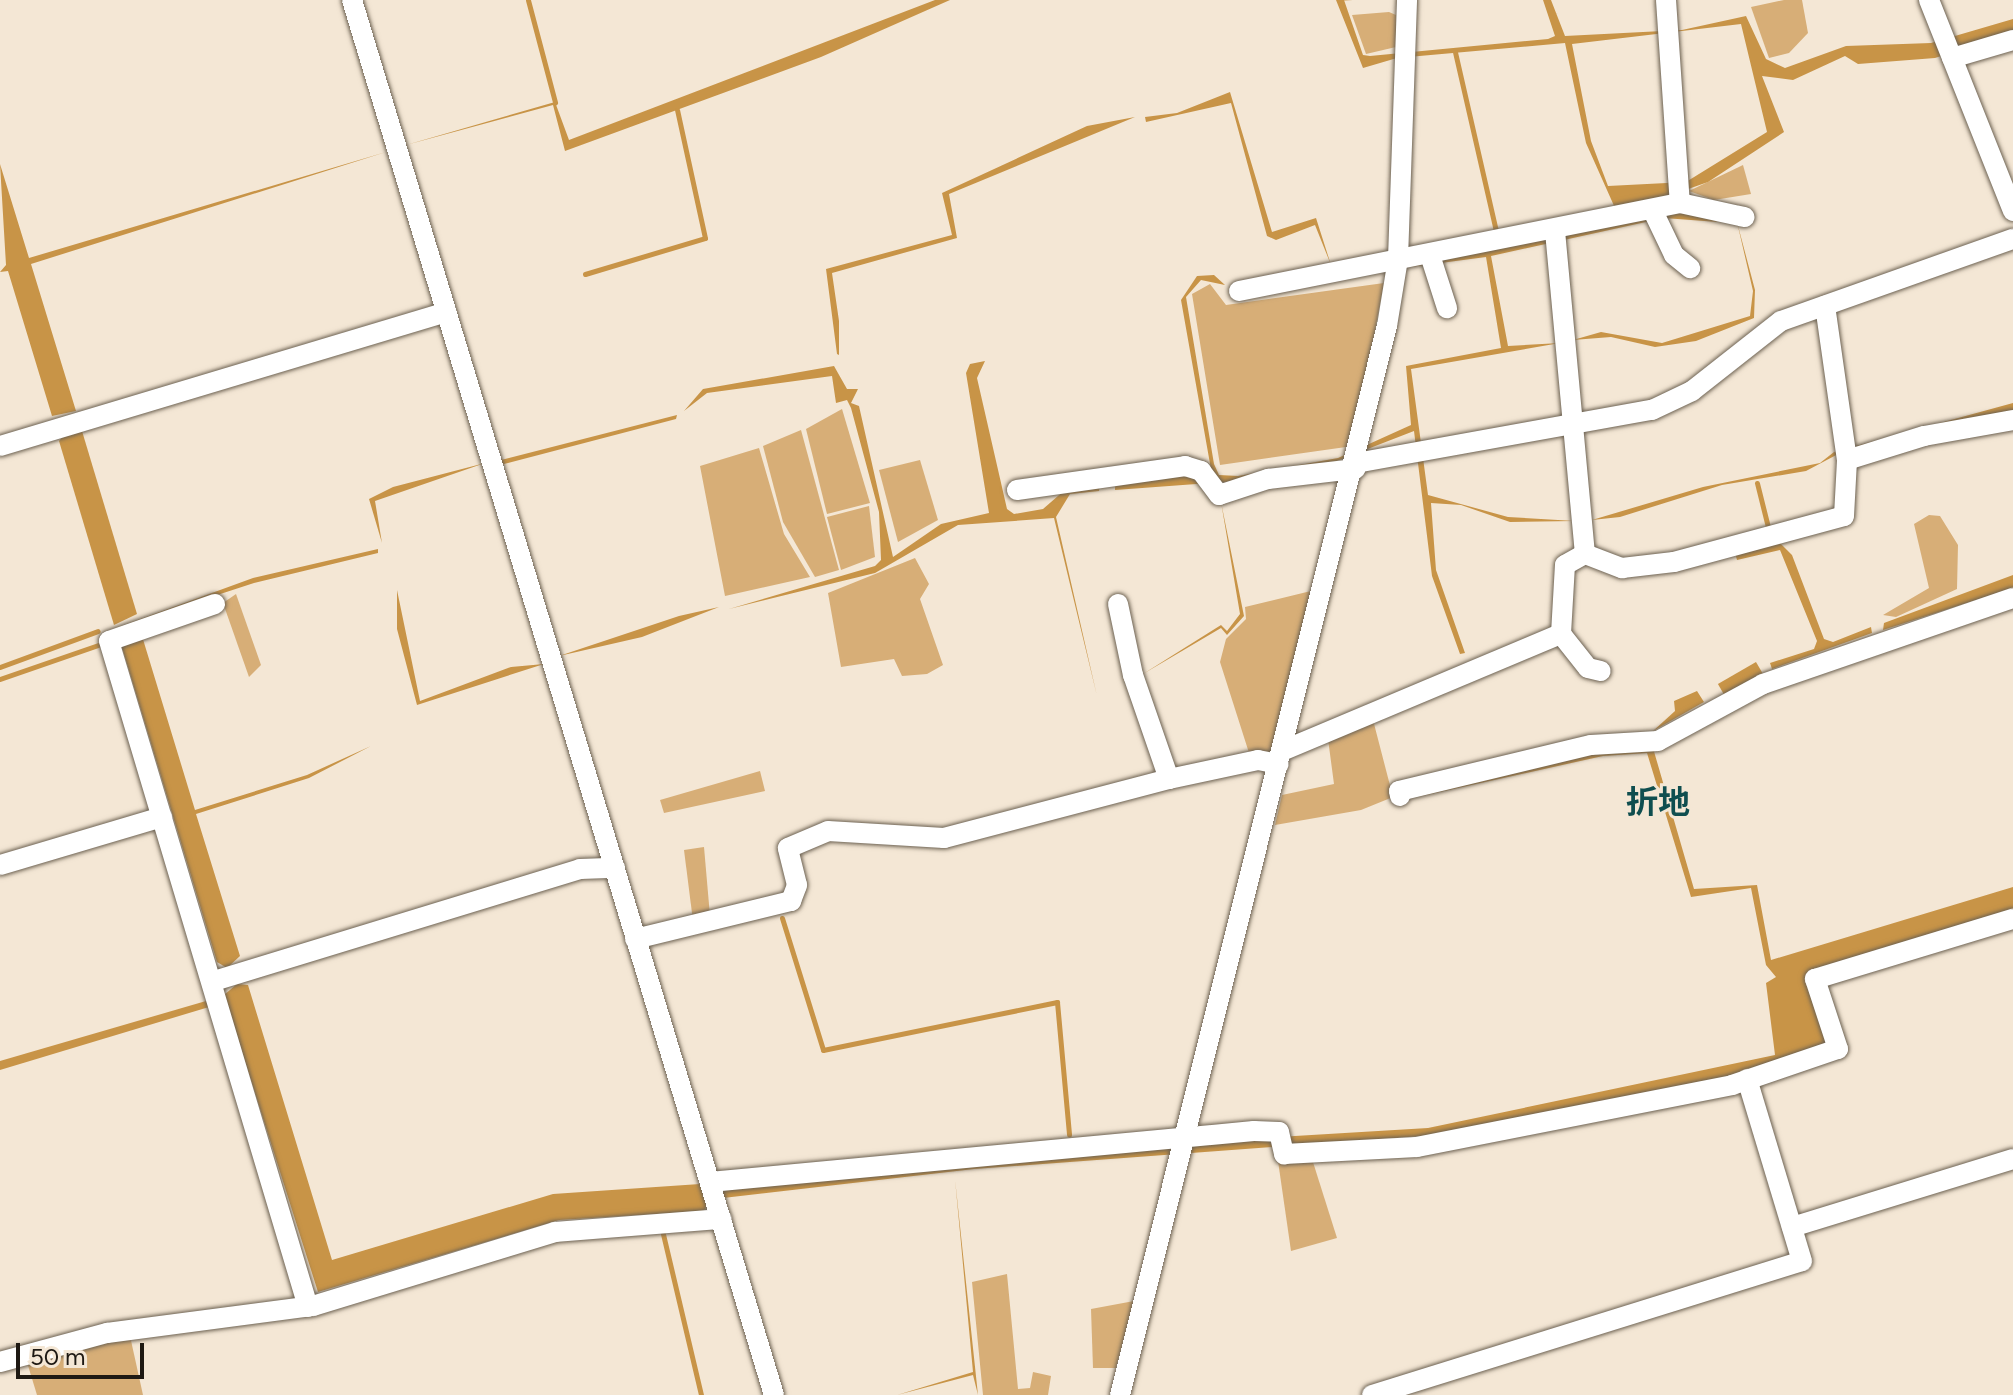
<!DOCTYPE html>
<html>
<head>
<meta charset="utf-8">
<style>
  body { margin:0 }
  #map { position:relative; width:2013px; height:1395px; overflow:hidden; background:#f4e7d5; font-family:Figtree,"Noto Sans JP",sans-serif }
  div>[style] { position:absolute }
  .green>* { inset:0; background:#d7ae77 }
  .water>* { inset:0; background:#c89447; transform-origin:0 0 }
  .stream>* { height:5px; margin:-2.5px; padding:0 2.5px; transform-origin:2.5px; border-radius:2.5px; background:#c89447 }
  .roads { filter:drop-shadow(0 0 2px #6c6151) drop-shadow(0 0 2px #6c6151) }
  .minor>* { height:20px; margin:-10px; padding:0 10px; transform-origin:10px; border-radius:10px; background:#fff }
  span { translate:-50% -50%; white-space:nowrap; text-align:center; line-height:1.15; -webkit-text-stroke:6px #f4e7d5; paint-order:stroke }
  .quarter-label { font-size:32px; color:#0f4e4f; font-weight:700 }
  .scale { position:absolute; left:16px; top:1343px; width:128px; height:36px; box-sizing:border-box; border:4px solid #1e1913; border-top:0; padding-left:10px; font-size:24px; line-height:28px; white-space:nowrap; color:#1e1913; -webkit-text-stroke:6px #f4e7d5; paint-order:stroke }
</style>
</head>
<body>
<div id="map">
  <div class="green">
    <i style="clip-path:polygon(1784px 0,1802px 0,1808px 33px,1789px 53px,1769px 58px,1751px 7px)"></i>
    <i style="clip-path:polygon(1389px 12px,1396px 15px,1396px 47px,1366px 54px,1352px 15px)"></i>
    <i style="clip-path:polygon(1743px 165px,1751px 194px,1714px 200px,1689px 191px)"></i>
    <i style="clip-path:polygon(1384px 283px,1353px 446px,1220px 465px,1192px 294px,1210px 284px,1226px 305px)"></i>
    <i style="clip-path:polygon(842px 409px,870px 503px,827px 514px,806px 429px)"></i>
    <i style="clip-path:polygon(801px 430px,839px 570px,815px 577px,783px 522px,763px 446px)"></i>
    <i style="clip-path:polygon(759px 448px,784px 534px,810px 577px,725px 596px,700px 466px)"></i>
    <i style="clip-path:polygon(920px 460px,938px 520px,898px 542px,879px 470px)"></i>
    <i style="clip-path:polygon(869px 506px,875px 557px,841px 570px,827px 517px)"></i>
    <i style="clip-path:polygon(1929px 515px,1940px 516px,1958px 545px,1957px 589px,1896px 617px,1883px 615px,1929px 588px,1914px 524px)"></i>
    <i style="clip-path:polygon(915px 558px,929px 584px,920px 599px,943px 665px,927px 674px,902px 676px,894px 659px,841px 667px,828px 593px)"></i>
    <i style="clip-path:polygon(1315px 590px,1272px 755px,1250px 756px,1220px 662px,1226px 639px,1246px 619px,1245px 607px)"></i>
    <i style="clip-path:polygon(236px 594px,261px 665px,249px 677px,223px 603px)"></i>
    <i style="clip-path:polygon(1372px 716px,1393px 797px,1361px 810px,1275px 825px,1282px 795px,1334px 784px,1328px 739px)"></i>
    <i style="clip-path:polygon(760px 771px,765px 791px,664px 813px,660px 800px)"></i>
    <i style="clip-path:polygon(704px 847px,710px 916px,693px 921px,684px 850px)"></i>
    <i style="clip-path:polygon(1312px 1159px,1337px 1238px,1291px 1251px,1278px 1161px)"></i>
    <i style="clip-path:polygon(1007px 1274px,1018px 1389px,1030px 1388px,1033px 1372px,1051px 1376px,1048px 1395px,983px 1395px,972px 1282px)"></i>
    <i style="clip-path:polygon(1134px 1301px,1116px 1368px,1093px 1368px,1091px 1309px)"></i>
    <i style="clip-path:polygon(130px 1336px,143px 1395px,37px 1395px,26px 1359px)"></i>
  </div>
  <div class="water">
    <i style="clip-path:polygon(935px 0,950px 0,821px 57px,565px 151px,553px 105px,406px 145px,555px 102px,569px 140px)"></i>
    <i style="clip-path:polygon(evenodd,1336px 0,1344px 0,1363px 55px,1370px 56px,1548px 39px,1555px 36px,1543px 0,1551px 0,1565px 36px,1682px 30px,1746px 16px,1766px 59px,1785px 68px,1846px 46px,1931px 43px,2013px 19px,2013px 33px,1935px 58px,1858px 64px,1845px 56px,1793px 80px,1762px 76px,1784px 132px,1708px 182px,1660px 199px,1718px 222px,1664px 218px,1491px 256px,1508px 346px,1560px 343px,1411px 369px,1428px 495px,1508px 517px,1575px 521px,1510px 522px,1461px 505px,1431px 503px,1436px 570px,1465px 653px,1460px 654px,1432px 576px,1414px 431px,1334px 462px,1237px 481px,1115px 490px,1115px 484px,1184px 474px,1212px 475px,1181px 300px,1197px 276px,1214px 275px,1225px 285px,1201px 280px,1186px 297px,1214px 464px,1219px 475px,1238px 476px,1338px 458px,1411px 425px,1406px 366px,1501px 348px,1486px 257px,1410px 267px,1615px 208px,1586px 143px,1565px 43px,1397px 58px,1363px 68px,1336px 0,1741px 24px,1767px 132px,1686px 182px,1608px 186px,1591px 141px,1572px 44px,1741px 24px)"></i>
    <i style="clip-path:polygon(1230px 92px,1272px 232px,1316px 218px,1331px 265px,1315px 225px,1276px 240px,1267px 236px,1231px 103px,1146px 122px,1145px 117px,1177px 113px)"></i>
    <i style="clip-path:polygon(1135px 117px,949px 194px,957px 238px,832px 273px,839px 321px,839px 355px,837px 354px,826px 269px,952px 235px,942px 193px,1087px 126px)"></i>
    <i style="clip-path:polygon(386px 152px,31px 264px,76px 411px,52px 416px,8px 271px,0 272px,6px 265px,0 164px,29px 258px)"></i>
    <i style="clip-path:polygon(1737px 222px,1755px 290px,1754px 318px,1696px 341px,1655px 347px,1611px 337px,1573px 340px,1601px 332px,1662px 343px,1750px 316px,1753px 291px)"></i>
    <i style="clip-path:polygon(985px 361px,977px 378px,1007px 509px,1014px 514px,1043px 509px,1066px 489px,1100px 484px,1099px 491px,1070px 494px,1056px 517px,1097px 696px,1054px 518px,958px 525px,875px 573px,729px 609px,875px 566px,881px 560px,879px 512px,851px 408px,847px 400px,836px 403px,832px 376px,707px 393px,684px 411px,703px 389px,834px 366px,847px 389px,858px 389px,851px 403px,859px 406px,893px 557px,941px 524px,989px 513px,966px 373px,970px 364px)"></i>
    <i style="clip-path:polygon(2013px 403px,2013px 411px,1840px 453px,1806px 471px,1722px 485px,1620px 517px,1592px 520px,1703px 487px,1820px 463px,1834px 452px)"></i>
    <i style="clip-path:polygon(677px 415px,676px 419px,500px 465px,501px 460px)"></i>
    <i style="clip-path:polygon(82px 431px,137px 614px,114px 625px,59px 441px,66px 432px)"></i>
    <i style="clip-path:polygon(485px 463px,375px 501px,382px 543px,369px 499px,393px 487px)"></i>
    <i style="clip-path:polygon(1221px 502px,1244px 616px,1227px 635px,1221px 628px,1143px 674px,1221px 625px,1227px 631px,1240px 614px)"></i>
    <i style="clip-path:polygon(1779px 542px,1792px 555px,1824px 639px,1833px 642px,1871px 627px,1872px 633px,1772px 669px,1770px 663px,1814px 649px,1817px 641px,1780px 550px,1737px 560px,1735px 553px)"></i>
    <i style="clip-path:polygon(378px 549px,378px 553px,254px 583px,113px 629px,253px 578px)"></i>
    <i style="clip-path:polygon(2013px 575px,2013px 588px,1883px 630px,1884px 623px)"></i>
    <i style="clip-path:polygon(397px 590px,420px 701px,511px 667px,544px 664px,417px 705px,397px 629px)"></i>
    <i style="clip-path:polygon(719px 607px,642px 637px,559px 656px,679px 616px)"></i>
    <i style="clip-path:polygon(142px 636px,195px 810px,307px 775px,371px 746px,309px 778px,196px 814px,240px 956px,227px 968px,217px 962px,121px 644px)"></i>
    <i style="left:1756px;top:662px;width:14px;height:44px;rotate:60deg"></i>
    <i style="clip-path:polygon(1697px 691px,1704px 702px,1653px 731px,1675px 711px,1674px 701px)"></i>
    <i style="clip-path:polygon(1653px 748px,1694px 889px,1757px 885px,1771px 960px,2013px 887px,2013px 911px,1808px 975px,1829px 1042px,1730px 1077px,1435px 1135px,974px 1169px,723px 1198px,723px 1190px,1164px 1144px,1428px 1128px,1775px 1055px,1766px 983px,1776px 977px,1766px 965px,1751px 888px,1691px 897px,1647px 753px,1603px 756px,1408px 799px,1597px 751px)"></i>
    <i style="clip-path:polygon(237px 984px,248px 985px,332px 1260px,553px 1194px,700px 1184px,708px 1202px,704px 1211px,559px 1220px,318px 1292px,224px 995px)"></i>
    <i style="clip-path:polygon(206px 1001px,209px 1007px,0 1070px,0 1061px)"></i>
    <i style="clip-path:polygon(955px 1179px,978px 1395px,973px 1375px,897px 1395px,973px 1372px)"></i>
  </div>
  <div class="stream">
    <i style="left:528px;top:0;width:106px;rotate:75.2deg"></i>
    <i style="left:1455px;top:52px;width:189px;rotate:77.1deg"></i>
    <i style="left:585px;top:274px;width:125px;rotate:-16.7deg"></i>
    <i style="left:705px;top:238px;width:131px;rotate:-102.3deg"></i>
    <i style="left:1757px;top:483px;width:45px;rotate:76deg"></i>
    <i style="left:0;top:667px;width:104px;rotate:-20.2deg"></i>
    <i style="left:0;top:679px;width:110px;rotate:-19.1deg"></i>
    <i style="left:782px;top:918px;width:138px;rotate:72.7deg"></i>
    <i style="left:823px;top:1050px;width:239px;rotate:-11.6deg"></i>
    <i style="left:1057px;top:1002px;width:133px;rotate:84.8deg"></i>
    <i style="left:663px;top:1234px;width:165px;rotate:76.7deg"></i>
  </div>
  <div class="roads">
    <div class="minor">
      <i style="left:352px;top:0;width:1457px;rotate:73.17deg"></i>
      <i style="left:1666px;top:0;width:203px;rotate:86.1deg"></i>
      <i style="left:1929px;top:0;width:227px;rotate:68.3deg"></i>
      <i style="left:1952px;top:58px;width:64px;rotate:-16.4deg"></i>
      <i style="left:1652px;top:209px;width:51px;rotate:64.4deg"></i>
      <i style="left:1674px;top:255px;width:21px;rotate:39deg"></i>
      <i style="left:1555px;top:231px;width:324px;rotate:84.7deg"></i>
      <i style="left:1430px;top:255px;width:56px;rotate:72.2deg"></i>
      <i style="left:1239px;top:291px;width:450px;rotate:-11.3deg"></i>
      <i style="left:1680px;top:203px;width:66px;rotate:12.3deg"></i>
      <i style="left:0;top:446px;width:466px;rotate:-16.7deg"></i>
      <i style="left:1847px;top:460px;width:81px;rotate:-17.3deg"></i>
      <i style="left:1924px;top:436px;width:90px;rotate:-10.2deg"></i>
      <i style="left:1356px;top:463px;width:301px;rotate:-10.2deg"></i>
      <i style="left:1652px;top:410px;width:44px;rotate:-25.4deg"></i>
      <i style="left:1692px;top:391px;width:113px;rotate:-38.2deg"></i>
      <i style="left:1781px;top:321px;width:246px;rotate:-19.5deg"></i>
      <i style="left:1017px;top:490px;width:170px;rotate:-8.1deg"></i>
      <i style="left:1185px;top:466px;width:17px;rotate:17deg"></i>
      <i style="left:1201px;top:471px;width:30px;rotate:53deg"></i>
      <i style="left:1219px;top:495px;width:52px;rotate:-18.1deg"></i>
      <i style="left:1268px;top:479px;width:88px;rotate:-6.6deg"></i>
      <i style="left:1585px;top:554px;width:40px;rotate:21deg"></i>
      <i style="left:1622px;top:568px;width:52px;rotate:-6.6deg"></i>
      <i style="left:1674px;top:562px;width:176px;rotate:-15.1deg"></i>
      <i style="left:1844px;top:516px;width:56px;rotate:-86.9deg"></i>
      <i style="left:1847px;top:460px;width:156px;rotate:-98.1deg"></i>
      <i style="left:215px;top:604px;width:112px;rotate:160.8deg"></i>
      <i style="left:109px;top:641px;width:695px;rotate:73.36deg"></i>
      <i style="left:1118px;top:604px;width:73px;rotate:78.1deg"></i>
      <i style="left:1133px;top:675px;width:110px;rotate:70.9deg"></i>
      <i style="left:1561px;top:634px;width:43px;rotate:51.5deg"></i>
      <i style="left:1588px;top:668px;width:13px;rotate:13deg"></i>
      <i style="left:1282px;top:751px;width:303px;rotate:-22.8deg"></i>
      <i style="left:1561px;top:634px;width:69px;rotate:-86.7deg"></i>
      <i style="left:1565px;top:565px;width:23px;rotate:-29deg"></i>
      <i style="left:1400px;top:796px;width:5px;rotate:-101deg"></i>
      <i style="left:1399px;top:791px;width:197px;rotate:-13.5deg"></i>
      <i style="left:1591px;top:745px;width:67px;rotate:-3.4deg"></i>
      <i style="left:1658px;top:741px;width:119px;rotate:-28.5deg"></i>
      <i style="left:1763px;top:684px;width:264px;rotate:-19deg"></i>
      <i style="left:0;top:865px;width:169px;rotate:-16.5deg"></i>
      <i style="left:635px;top:939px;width:161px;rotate:-13.7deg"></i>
      <i style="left:791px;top:901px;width:17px;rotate:-69deg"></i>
      <i style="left:797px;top:885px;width:38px;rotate:-104deg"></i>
      <i style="left:788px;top:848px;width:43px;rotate:-23deg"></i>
      <i style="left:828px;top:831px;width:116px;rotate:3.5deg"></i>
      <i style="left:944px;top:838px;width:233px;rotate:-14.7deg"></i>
      <i style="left:1169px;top:779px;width:91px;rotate:-12.1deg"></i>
      <i style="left:1258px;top:760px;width:21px;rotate:11deg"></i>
      <i style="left:214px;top:981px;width:383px;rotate:-17deg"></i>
      <i style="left:580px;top:869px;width:35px;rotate:-2deg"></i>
      <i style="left:710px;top:1182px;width:546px;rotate:-5.36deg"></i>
      <i style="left:1254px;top:1131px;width:25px;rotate:2deg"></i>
      <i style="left:1279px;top:1132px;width:23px;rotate:77deg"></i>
      <i style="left:1284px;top:1154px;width:133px;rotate:-3deg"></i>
      <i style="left:1417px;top:1147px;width:321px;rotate:-11.1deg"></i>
      <i style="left:1732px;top:1085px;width:112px;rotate:-18.8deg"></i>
      <i style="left:1838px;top:1049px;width:74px;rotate:-108.2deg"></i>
      <i style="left:1815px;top:979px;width:207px;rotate:-16.9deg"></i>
      <i style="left:1792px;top:1227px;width:231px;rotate:-17.1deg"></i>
      <i style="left:0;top:1362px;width:111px;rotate:-15.2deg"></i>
      <i style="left:107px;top:1333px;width:208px;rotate:-7.5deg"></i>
      <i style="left:313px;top:1306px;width:253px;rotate:-17deg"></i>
      <i style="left:555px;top:1232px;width:167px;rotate:-4.5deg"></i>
      <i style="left:1120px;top:1395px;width:1102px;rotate:-75.98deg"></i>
      <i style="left:1387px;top:326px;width:68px;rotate:-80.7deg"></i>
      <i style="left:1398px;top:259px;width:259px;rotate:-88deg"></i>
      <i style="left:1372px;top:1395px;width:450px;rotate:-17.3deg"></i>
      <i style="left:1802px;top:1261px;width:190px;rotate:-106.8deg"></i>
    </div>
  </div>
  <div class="quarter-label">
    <span style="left:1658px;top:802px">折地</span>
  </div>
  <div class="scale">50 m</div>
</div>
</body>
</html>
